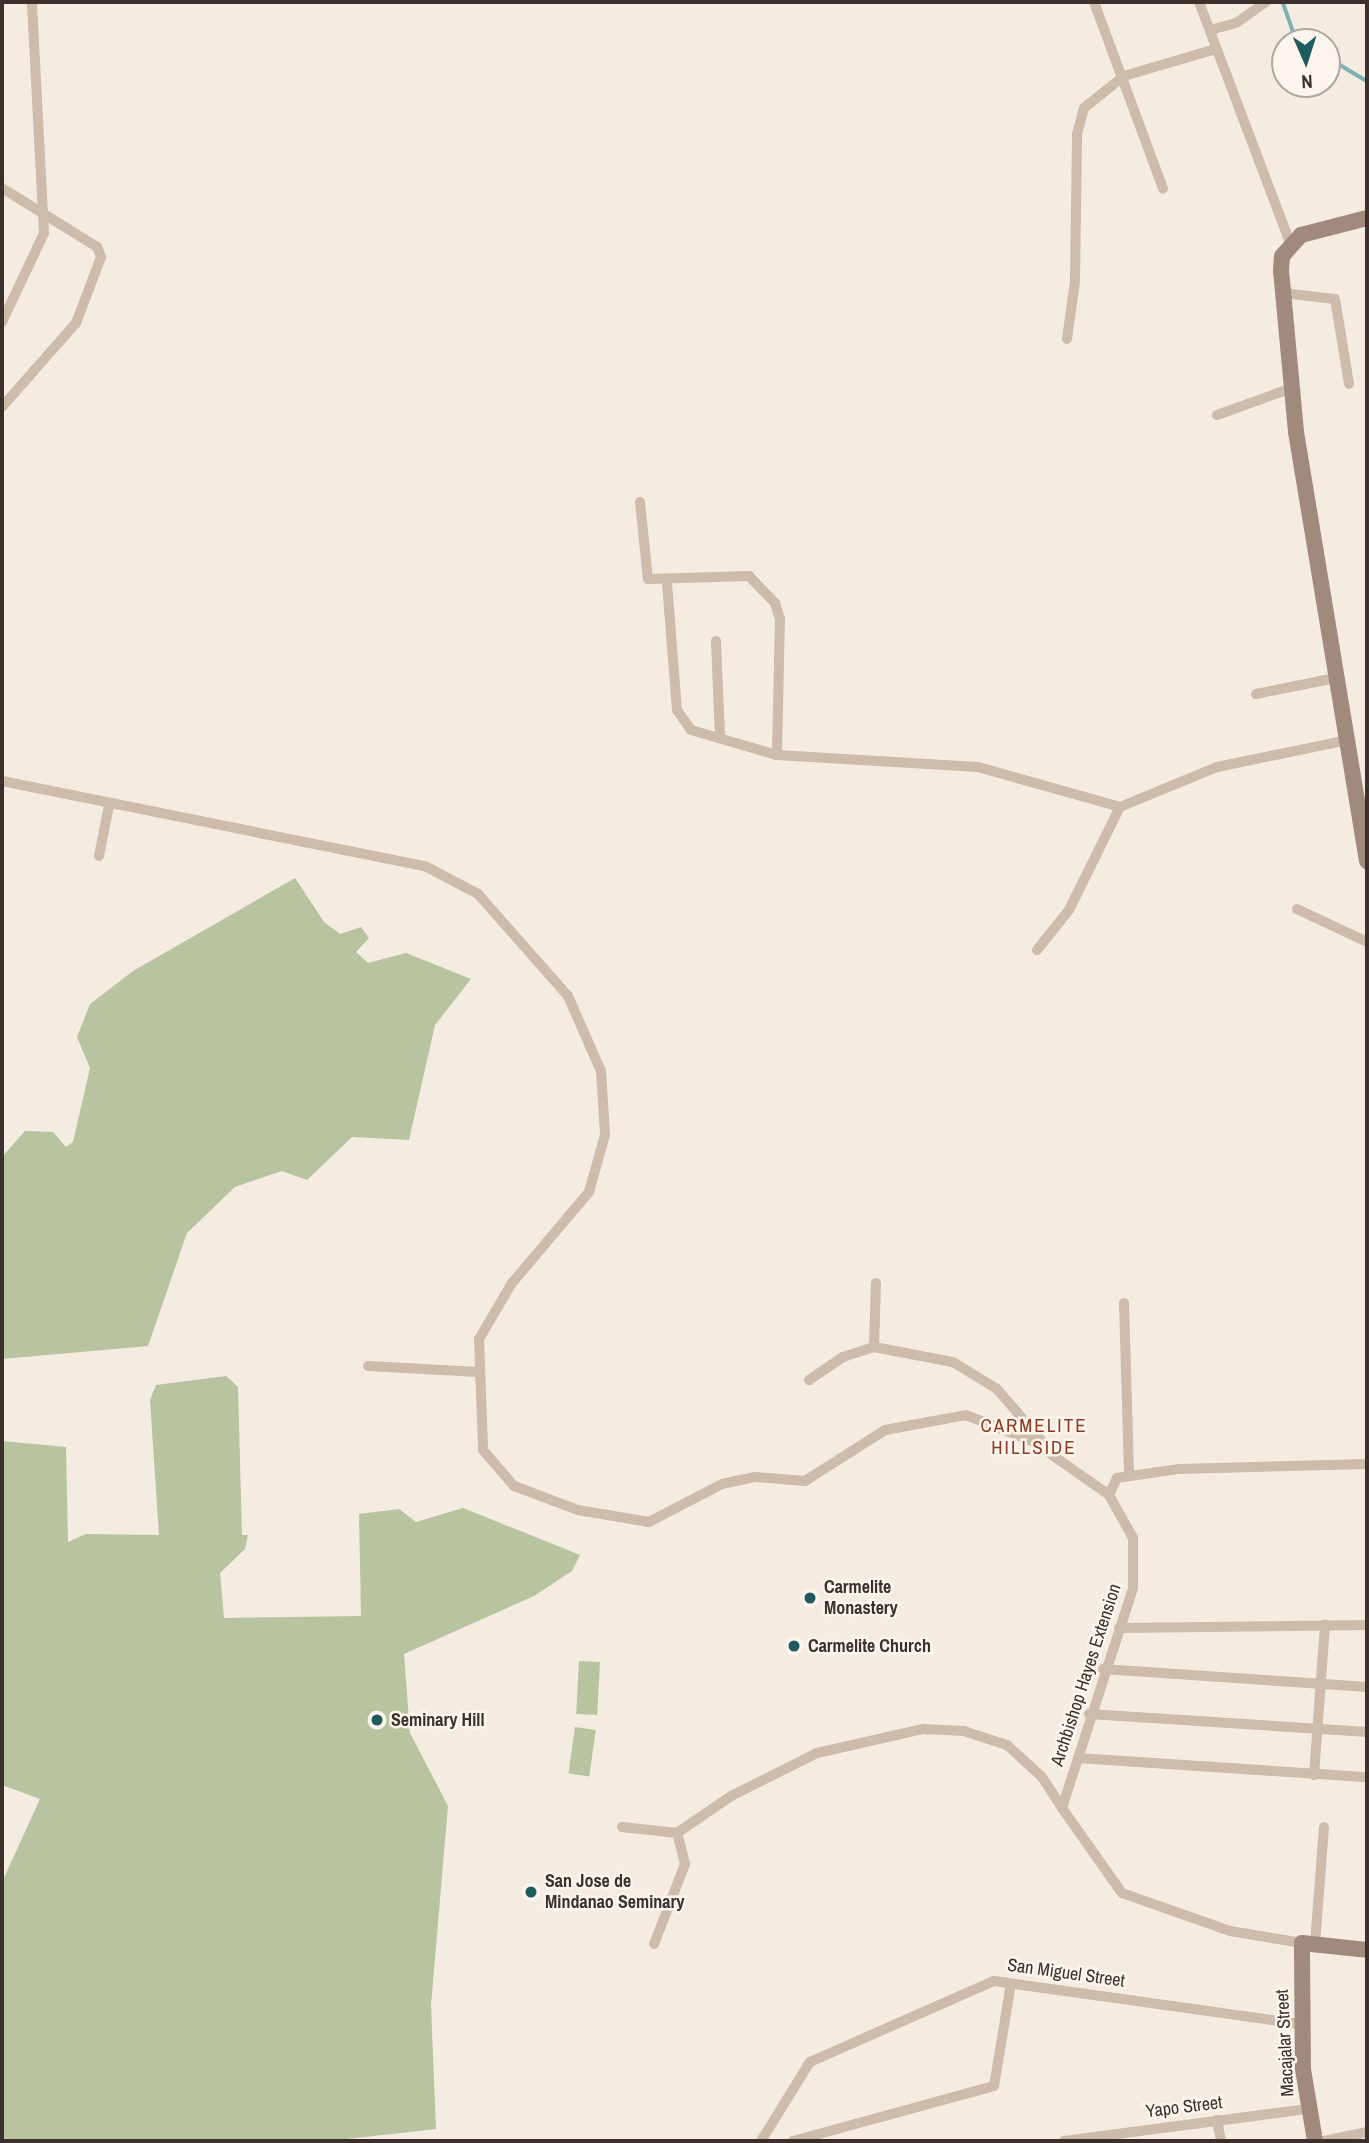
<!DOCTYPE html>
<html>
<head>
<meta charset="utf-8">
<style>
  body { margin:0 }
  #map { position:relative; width:1369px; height:2143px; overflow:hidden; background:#f4ebe1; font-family:"Archivo Narrow",sans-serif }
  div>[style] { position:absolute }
  .green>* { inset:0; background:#b8c4a0; transform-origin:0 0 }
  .stream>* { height:3.5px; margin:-1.75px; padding:0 1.75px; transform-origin:1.75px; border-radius:1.75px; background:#7fb0b2 }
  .street>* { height:10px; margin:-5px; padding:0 5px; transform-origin:5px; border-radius:5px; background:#cdbbac }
  .secondary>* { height:16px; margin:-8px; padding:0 8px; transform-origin:8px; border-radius:8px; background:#a18a7d }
  .dots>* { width:19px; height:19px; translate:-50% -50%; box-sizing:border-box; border:4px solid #fbf5ee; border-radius:50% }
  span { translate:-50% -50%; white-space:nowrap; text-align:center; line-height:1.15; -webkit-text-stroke:5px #fbf5ee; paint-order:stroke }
  .poi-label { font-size:18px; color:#3b302b; font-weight:700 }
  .left { translate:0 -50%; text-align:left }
  .street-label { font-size:18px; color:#3b302b }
  .neighbourhood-label { font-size:19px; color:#8c3b22; letter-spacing:2px }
  .frame { position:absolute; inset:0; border:4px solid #3b302b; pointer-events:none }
  .north { position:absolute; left:1271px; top:28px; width:70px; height:70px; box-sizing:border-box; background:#fbf5ee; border:2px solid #aea6a0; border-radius:50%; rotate:177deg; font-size:19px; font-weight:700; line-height:28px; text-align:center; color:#3b302b }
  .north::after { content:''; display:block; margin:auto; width:24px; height:32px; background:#1f5a5e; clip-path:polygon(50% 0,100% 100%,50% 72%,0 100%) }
</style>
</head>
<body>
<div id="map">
  <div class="green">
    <i style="clip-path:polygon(295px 878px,324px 922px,340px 934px,361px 927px,369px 938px,356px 952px,368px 963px,406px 953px,471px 979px,435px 1025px,409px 1140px,352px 1137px,307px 1180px,282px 1171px,235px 1187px,187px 1233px,148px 1346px,2px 1359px,2px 1157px,25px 1131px,53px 1132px,66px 1147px,73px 1142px,90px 1068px,77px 1037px,90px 1004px,133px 971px)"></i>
    <i style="clip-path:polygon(226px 1376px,238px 1387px,242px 1535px,248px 1535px,245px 1549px,220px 1573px,224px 1618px,361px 1616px,359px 1514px,399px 1509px,416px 1522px,463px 1508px,580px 1555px,572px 1571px,534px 1596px,404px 1654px,410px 1733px,448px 1806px,431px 2005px,436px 2129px,329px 2141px,2px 2141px,2px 1882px,40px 1799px,2px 1785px,2px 1441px,66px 1447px,68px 1542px,86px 1534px,159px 1535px,150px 1400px,156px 1385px)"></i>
    <i style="left:579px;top:1661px;width:21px;height:53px;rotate:3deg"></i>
    <i style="left:575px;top:1727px;width:21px;height:47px;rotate:8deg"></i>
  </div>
  <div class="stream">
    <i style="left:1283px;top:2px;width:42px;rotate:70.7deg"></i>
    <i style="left:1327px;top:57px;width:47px;rotate:31deg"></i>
  </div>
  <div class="street">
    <i style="left:1094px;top:2px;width:199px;rotate:69.7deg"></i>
    <i style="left:1199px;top:2px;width:258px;rotate:69.3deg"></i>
    <i style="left:1210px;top:30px;width:27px;rotate:-15deg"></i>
    <i style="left:1236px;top:23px;width:37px;rotate:-35deg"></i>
    <i style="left:2px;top:188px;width:112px;rotate:31.8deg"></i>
    <i style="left:97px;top:247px;width:11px;rotate:68deg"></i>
    <i style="left:101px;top:257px;width:71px;rotate:110.7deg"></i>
    <i style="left:76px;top:323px;width:112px;rotate:131.4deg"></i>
    <i style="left:1283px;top:293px;width:52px;rotate:6.6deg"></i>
    <i style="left:1335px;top:299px;width:86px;rotate:80.6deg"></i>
    <i style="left:2px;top:322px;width:98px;rotate:-64.7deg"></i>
    <i style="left:44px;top:233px;width:231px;rotate:-93deg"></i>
    <i style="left:1067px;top:339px;width:59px;rotate:-82.1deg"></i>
    <i style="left:1075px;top:281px;width:147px;rotate:-89.2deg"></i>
    <i style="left:1077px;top:134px;width:27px;rotate:-75deg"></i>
    <i style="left:1084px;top:108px;width:51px;rotate:-38.7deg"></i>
    <i style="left:1124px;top:76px;width:96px;rotate:-16.4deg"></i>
    <i style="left:1217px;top:415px;width:80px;rotate:-19.8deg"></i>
    <i style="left:640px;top:502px;width:77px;rotate:84.1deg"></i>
    <i style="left:648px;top:579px;width:101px;rotate:-1.7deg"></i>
    <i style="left:749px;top:576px;width:37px;rotate:46deg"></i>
    <i style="left:775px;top:603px;width:17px;rotate:73deg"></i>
    <i style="left:780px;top:619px;width:136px;rotate:91.3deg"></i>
    <i style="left:667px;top:583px;width:127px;rotate:85.5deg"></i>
    <i style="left:677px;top:710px;width:24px;rotate:55deg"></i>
    <i style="left:691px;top:730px;width:90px;rotate:16.2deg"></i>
    <i style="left:777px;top:755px;width:201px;rotate:3.4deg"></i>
    <i style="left:978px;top:767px;width:148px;rotate:15.7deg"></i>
    <i style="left:716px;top:641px;width:96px;rotate:87.6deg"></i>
    <i style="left:1256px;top:694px;width:81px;rotate:-11.4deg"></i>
    <i style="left:2px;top:781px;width:431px;rotate:11.4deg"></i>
    <i style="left:425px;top:866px;width:60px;rotate:27.8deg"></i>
    <i style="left:478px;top:894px;width:136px;rotate:48.6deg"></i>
    <i style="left:568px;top:996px;width:82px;rotate:66.3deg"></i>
    <i style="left:601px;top:1071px;width:64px;rotate:86.4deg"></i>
    <i style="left:605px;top:1135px;width:59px;rotate:105.7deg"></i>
    <i style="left:589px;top:1192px;width:119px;rotate:130.2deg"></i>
    <i style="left:512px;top:1283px;width:65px;rotate:120.5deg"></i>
    <i style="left:479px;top:1339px;width:111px;rotate:87.9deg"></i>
    <i style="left:483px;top:1450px;width:48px;rotate:49.3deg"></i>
    <i style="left:514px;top:1486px;width:68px;rotate:20.6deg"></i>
    <i style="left:578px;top:1510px;width:72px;rotate:9.6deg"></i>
    <i style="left:649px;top:1522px;width:82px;rotate:-27.5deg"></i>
    <i style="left:722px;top:1484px;width:34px;rotate:-12deg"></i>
    <i style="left:755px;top:1477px;width:50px;rotate:4.6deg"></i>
    <i style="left:805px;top:1481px;width:95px;rotate:-32.5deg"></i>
    <i style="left:885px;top:1430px;width:82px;rotate:-10.5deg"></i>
    <i style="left:966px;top:1415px;width:71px;rotate:21.5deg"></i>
    <i style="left:1032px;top:1441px;width:94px;rotate:35deg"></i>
    <i style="left:99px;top:856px;width:52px;rotate:-78.9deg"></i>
    <i style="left:1297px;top:909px;width:77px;rotate:25.2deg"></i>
    <i style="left:1037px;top:950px;width:51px;rotate:-51.3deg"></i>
    <i style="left:1069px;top:910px;width:115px;rotate:-63.7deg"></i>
    <i style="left:1120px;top:807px;width:105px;rotate:-22.4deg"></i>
    <i style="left:1217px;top:767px;width:133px;rotate:-11.7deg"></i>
    <i style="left:1124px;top:1303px;width:172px;rotate:88.3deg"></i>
    <i style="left:874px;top:1347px;width:64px;rotate:-88.2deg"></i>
    <i style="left:368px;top:1366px;width:111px;rotate:3.1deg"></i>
    <i style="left:809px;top:1380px;width:41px;rotate:-34.1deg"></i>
    <i style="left:843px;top:1357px;width:33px;rotate:-18deg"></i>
    <i style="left:874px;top:1347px;width:80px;rotate:10.8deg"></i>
    <i style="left:953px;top:1362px;width:52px;rotate:31.5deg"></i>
    <i style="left:997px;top:1389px;width:78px;rotate:49.2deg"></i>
    <i style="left:1119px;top:1628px;width:248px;rotate:-0.7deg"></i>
    <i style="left:1103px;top:1669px;width:265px;rotate:3.9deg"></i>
    <i style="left:1089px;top:1714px;width:279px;rotate:3.7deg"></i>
    <i style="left:1078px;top:1758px;width:290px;rotate:3.8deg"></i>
    <i style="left:1314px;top:1775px;width:151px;rotate:-85.8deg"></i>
    <i style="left:622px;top:1827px;width:55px;rotate:6.2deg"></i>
    <i style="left:677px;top:1833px;width:65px;rotate:-34.4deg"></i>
    <i style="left:731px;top:1796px;width:96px;rotate:-26.6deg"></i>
    <i style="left:817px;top:1753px;width:109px;rotate:-12.8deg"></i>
    <i style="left:923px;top:1729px;width:41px;rotate:2.8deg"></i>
    <i style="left:964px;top:1731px;width:45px;rotate:18deg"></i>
    <i style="left:1007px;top:1745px;width:47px;rotate:42.4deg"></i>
    <i style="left:1042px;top:1777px;width:37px;rotate:57deg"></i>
    <i style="left:1302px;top:1943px;width:73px;rotate:-170.5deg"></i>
    <i style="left:1230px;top:1931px;width:114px;rotate:-160.6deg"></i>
    <i style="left:1122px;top:1893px;width:104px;rotate:-125.2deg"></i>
    <i style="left:1062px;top:1808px;width:231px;rotate:-72.1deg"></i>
    <i style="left:1133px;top:1588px;width:50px;rotate:-90deg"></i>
    <i style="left:1133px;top:1538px;width:49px;rotate:-119.2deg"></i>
    <i style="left:1109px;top:1495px;width:19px;rotate:-65deg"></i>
    <i style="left:1117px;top:1478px;width:63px;rotate:-8.3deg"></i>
    <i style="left:1179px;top:1469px;width:188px;rotate:-1.5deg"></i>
    <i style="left:654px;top:1944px;width:86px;rotate:-68.8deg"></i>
    <i style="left:685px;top:1864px;width:32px;rotate:-104deg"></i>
    <i style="left:1315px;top:1944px;width:117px;rotate:-85.6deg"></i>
    <i style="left:1217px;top:2120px;width:21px;rotate:79deg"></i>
    <i style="left:761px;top:2141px;width:93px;rotate:-58.2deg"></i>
    <i style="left:810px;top:2062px;width:201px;rotate:-23.8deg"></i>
    <i style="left:994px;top:1981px;width:309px;rotate:8deg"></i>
    <i style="left:793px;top:2141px;width:208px;rotate:-15.3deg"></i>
    <i style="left:994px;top:2086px;width:104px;rotate:-80.6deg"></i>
    <i style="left:1064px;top:2141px;width:246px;rotate:-7.5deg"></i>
    <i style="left:1324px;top:2141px;width:44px;rotate:-11.8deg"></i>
  </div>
  <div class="secondary">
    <i style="left:1367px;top:218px;width:68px;rotate:165.6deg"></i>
    <i style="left:1301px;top:235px;width:28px;rotate:132deg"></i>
    <i style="left:1282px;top:256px;width:14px;rotate:94deg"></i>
    <i style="left:1281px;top:270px;width:163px;rotate:84.7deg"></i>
    <i style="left:1296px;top:432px;width:435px;rotate:80.6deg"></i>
    <i style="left:1315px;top:2141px;width:73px;rotate:-99.5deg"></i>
    <i style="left:1303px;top:2069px;width:126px;rotate:-90.5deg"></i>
    <i style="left:1302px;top:1943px;width:65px;rotate:6.1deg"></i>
  </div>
  <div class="dots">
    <i style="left:810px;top:1598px;background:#1f5a5e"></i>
    <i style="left:794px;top:1646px;background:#1f5a5e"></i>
    <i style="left:377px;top:1720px;background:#1f5a5e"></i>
    <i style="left:531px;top:1892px;background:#1f5a5e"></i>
  </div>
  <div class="poi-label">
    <span class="left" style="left:824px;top:1598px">Carmelite<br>Monastery</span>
    <span class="left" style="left:808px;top:1646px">Carmelite Church</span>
    <span class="left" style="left:391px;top:1720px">Seminary Hill</span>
    <span class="left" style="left:545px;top:1892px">San Jose de<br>Mindanao Seminary</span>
  </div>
  <div class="street-label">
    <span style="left:1086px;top:1675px;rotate:-72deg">Archbishop Hayes Extension</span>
    <span style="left:1066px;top:1973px;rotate:8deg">San Miguel Street</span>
    <span style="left:1285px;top:2043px;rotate:-93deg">Macajalar Street</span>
    <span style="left:1184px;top:2107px;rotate:-7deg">Yapo Street</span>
  </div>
  <div class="neighbourhood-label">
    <span style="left:1034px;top:1437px">CARMELITE<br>HILLSIDE</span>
  </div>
  <div class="frame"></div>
  <div class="north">N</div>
</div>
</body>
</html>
